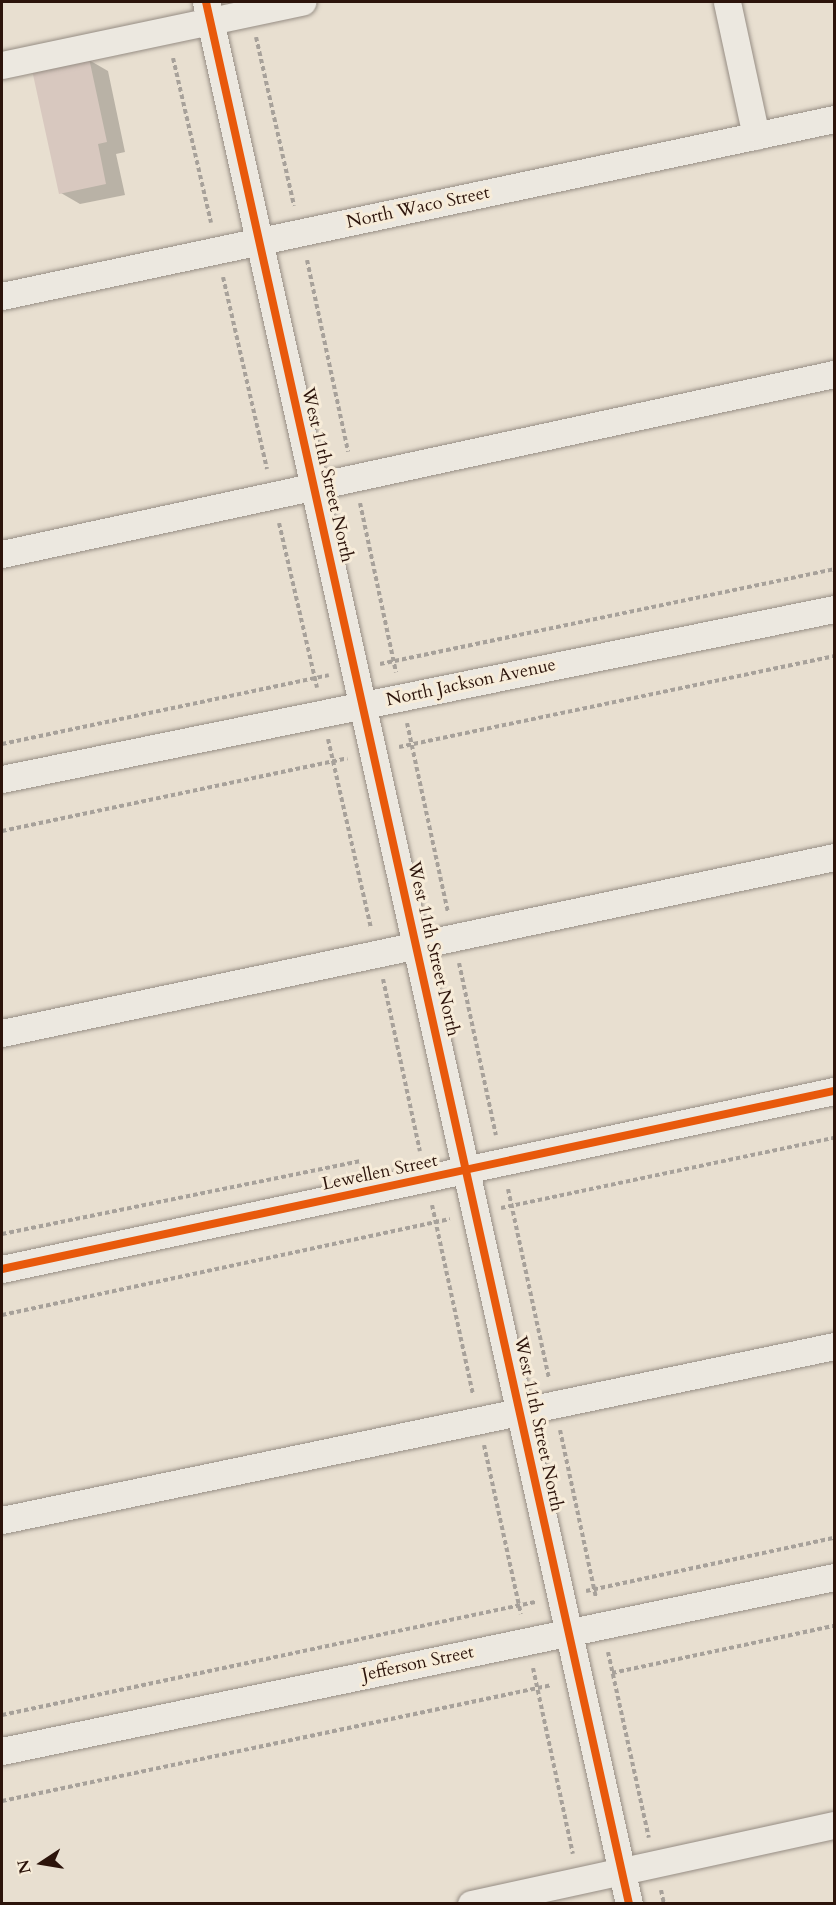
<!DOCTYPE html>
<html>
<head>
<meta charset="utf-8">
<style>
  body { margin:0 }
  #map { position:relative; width:836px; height:1905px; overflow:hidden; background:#e8dfd0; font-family:Cardo,serif }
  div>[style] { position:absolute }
  .shadow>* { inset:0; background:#0003 }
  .building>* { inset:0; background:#d8c8bf }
  .path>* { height:4px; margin-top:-2px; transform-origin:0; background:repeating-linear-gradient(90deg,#a7a19a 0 4.5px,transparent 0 7.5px) }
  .roads { filter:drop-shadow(0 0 2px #968d84) drop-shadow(0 0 2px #968d84) }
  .minor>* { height:27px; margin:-13.5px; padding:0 13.5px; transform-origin:13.5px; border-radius:13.5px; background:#ece8e0 }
  .cycleway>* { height:8px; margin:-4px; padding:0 4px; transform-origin:4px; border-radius:4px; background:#e8590c }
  span { translate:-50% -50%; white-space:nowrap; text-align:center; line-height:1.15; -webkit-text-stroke:6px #f7ecd9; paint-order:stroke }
  .street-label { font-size:18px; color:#2c140b }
  .frame { position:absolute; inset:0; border:3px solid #2c140b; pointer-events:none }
  .north { position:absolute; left:12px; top:1833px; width:60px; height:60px; -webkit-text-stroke:4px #f7ecd9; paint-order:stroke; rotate:258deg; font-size:16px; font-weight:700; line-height:24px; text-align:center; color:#2c140b }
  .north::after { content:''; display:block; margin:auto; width:21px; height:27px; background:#2c140b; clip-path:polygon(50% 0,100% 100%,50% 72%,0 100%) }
</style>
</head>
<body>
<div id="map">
  <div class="shadow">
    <i style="clip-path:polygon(89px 60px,108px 71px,125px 152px,116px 154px,125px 195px,80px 204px,61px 193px)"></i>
  </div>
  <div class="building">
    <i style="clip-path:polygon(89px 58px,107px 142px,98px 144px,106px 184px,59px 194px,32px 70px)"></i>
  </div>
  <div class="path">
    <i style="left:256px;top:37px;width:173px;rotate:77.3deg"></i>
    <i style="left:173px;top:58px;width:169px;rotate:77deg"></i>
    <i style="left:307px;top:260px;width:196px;rotate:77.9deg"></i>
    <i style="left:223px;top:277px;width:197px;rotate:77.1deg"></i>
    <i style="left:360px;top:503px;width:173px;rotate:78deg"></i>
    <i style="left:279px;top:523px;width:169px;rotate:77deg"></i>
    <i style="left:380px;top:664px;width:464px;rotate:-11.8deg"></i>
    <i style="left:407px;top:723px;width:193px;rotate:77.8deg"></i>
    <i style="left:328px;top:739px;width:194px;rotate:77.2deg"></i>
    <i style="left:2px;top:744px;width:334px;rotate:-11.9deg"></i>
    <i style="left:399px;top:747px;width:444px;rotate:-11.8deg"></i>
    <i style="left:2px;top:831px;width:353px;rotate:-11.9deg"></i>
    <i style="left:459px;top:963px;width:176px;rotate:77.9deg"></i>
    <i style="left:383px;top:979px;width:176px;rotate:77.9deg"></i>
    <i style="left:508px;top:1189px;width:193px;rotate:77.8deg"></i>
    <i style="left:432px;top:1205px;width:193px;rotate:77.8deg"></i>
    <i style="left:501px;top:1208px;width:340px;rotate:-11.9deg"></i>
    <i style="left:2px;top:1234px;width:366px;rotate:-11.5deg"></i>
    <i style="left:2px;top:1315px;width:458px;rotate:-12.1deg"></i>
    <i style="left:560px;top:1430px;width:172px;rotate:77.9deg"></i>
    <i style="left:484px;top:1445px;width:173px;rotate:77.7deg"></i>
    <i style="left:586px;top:1591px;width:254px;rotate:-12.1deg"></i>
    <i style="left:608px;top:1652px;width:190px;rotate:77.6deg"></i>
    <i style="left:533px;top:1668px;width:190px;rotate:77.9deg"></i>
    <i style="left:612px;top:1673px;width:227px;rotate:-12deg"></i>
    <i style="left:2px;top:1715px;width:545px;rotate:-11.97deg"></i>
    <i style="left:2px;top:1801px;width:562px;rotate:-11.91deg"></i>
    <i style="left:661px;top:1890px;width:14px;rotate:78deg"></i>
  </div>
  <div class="roads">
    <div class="minor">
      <i style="left:206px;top:2px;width:1948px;rotate:77.46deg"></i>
      <i style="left:727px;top:2px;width:137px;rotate:77.8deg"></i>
      <i style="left:2px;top:65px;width:307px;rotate:-11.9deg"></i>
      <i style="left:2px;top:296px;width:851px;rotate:-12.01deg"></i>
      <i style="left:2px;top:554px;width:851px;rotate:-12.21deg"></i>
      <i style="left:2px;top:779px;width:849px;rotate:-11.55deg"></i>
      <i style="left:2px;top:1033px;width:850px;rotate:-11.94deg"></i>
      <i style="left:2px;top:1269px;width:851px;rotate:-12.08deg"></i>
      <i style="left:2px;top:1520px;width:850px;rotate:-11.81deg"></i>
      <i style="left:2px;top:1751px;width:850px;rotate:-11.81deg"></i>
      <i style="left:471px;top:1904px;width:371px;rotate:-12.3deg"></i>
    </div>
  </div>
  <div class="cycleway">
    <i style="left:206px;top:2px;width:1948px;rotate:77.46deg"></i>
    <i style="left:2px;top:1269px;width:851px;rotate:-12.08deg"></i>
  </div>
  <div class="street-label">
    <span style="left:418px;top:208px;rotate:-12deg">North Waco Street</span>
    <span style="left:327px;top:475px;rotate:77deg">West 11th Street North</span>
    <span style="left:471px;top:683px;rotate:-12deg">North Jackson Avenue</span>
    <span style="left:433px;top:949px;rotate:77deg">West 11th Street North</span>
    <span style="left:380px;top:1173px;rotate:-12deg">Lewellen Street</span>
    <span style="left:538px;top:1424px;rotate:78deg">West 11th Street North</span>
    <span style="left:418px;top:1664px;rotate:-12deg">Jefferson Street</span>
  </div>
  <div class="frame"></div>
  <div class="north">N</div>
</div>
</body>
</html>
